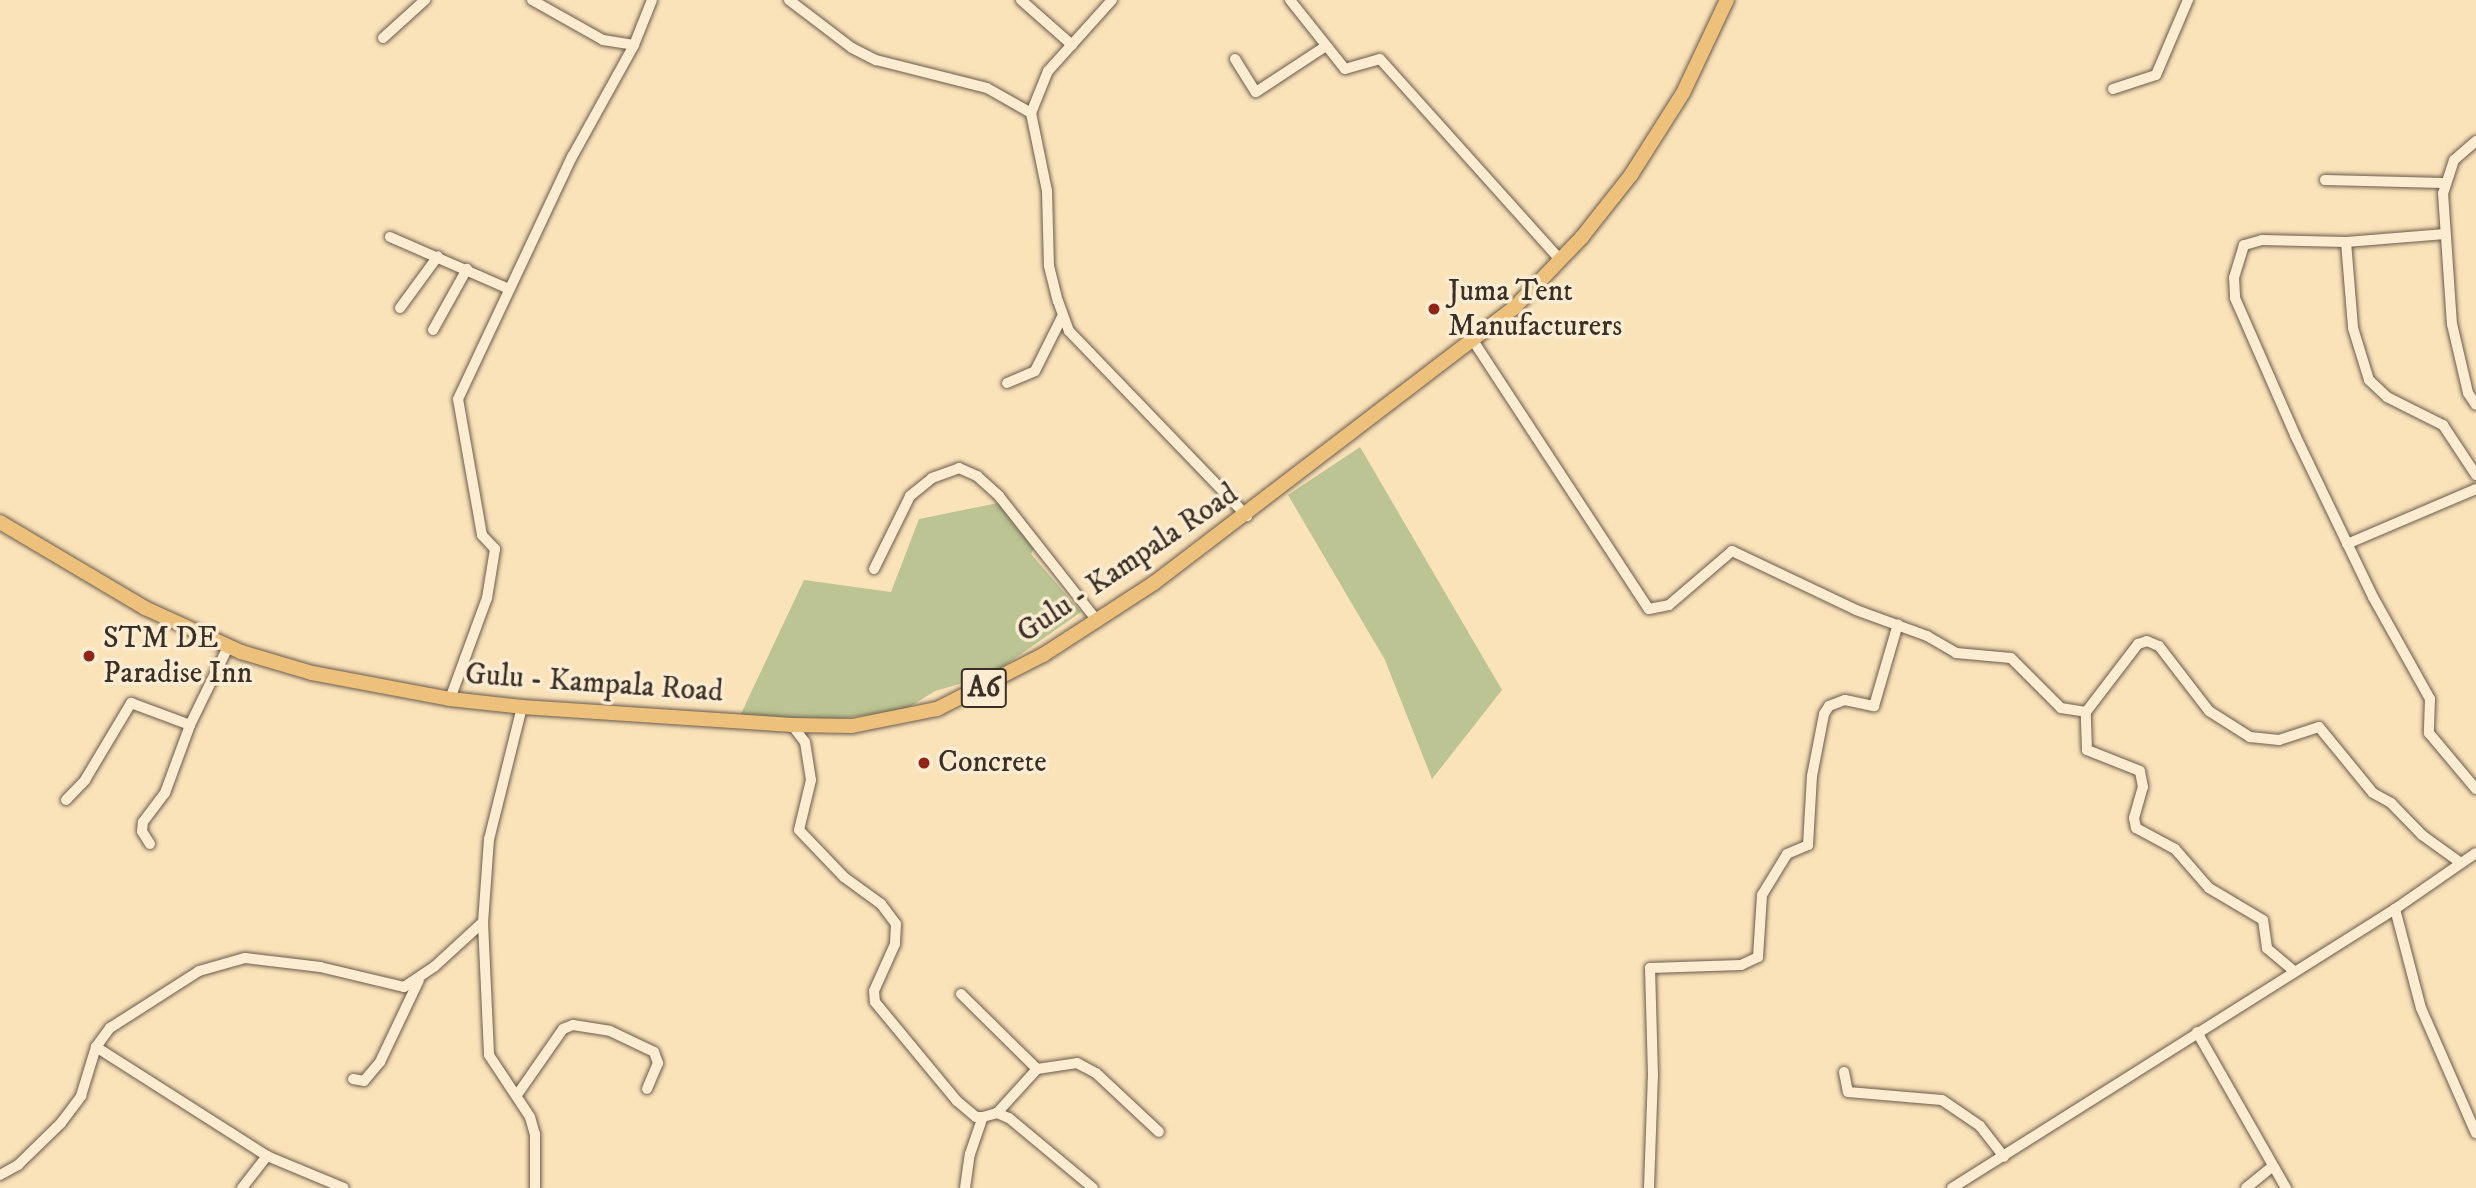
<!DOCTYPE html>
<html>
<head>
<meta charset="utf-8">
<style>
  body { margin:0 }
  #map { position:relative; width:2476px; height:1188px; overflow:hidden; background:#fae2b9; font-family:"IM FELL DW Pica",serif }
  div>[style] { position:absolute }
  .green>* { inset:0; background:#bbc492 }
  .roads { filter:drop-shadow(0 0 2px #6a5c4c) drop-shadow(0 0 2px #6a5c4c) }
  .minor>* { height:10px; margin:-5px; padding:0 5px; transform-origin:5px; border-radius:5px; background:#fcecd2 }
  .major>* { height:14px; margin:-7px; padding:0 7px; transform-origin:7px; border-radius:7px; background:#edc17c }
  .dots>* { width:19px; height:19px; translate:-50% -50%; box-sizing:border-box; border:4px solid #fcecd2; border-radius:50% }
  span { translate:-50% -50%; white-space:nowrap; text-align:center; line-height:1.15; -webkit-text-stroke:7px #fcecd2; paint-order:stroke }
  .shield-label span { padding:2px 5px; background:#fcecd2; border:2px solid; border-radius:5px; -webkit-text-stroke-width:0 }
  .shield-label { font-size:28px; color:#3a3027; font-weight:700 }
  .poi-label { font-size:30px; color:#3a3027 }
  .left { translate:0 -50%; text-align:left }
  .street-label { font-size:30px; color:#3a3027 }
</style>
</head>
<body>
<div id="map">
  <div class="green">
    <i style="clip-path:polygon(1360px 447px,1502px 690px,1432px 779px,1385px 660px,1288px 495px)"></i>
    <i style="clip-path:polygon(998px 503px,1034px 548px,1031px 554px,1081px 612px,991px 675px,935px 691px,906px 709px,833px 720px,739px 718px,804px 580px,891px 592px,919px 519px)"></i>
  </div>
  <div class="roads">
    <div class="minor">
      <i style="left:532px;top:0;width:81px;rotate:29.4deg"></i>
      <i style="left:603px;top:40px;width:31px;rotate:9deg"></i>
      <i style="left:634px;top:45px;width:48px;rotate:-68.2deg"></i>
      <i style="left:789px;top:0;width:79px;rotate:37.3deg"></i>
      <i style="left:852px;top:48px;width:27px;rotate:27deg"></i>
      <i style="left:876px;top:60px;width:114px;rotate:14.2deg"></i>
      <i style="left:987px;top:88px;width:51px;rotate:29.6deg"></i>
      <i style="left:1021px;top:0;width:68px;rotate:41.4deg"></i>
      <i style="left:1112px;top:0;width:96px;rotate:132deg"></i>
      <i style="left:1048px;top:71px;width:45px;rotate:112deg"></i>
      <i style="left:1031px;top:113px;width:80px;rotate:78.4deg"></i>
      <i style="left:1047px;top:191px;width:75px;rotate:88.5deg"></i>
      <i style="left:1049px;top:266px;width:36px;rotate:76deg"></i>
      <i style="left:1058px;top:301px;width:32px;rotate:70deg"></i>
      <i style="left:1069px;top:331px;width:257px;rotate:46.1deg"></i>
      <i style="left:1290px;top:0;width:88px;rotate:51.4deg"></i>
      <i style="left:1345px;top:69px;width:36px;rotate:-16deg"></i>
      <i style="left:1380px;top:59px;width:271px;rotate:48.1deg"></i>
      <i style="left:383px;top:38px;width:57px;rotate:-42.1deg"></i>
      <i style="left:1235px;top:59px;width:39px;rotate:58deg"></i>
      <i style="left:1256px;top:92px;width:84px;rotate:-33.3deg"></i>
      <i style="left:2113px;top:89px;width:45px;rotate:-18deg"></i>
      <i style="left:2156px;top:75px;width:82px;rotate:-66.9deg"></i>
      <i style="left:2476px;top:141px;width:29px;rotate:139deg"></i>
      <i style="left:2454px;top:160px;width:35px;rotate:108deg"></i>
      <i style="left:2443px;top:193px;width:131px;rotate:86.1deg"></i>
      <i style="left:2452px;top:324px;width:71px;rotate:76.9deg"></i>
      <i style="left:2468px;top:393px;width:14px;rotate:56deg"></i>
      <i style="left:2325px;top:180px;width:118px;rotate:1.5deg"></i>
      <i style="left:2445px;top:234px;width:99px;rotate:175.4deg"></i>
      <i style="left:2346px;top:242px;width:84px;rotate:-178.6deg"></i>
      <i style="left:2262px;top:240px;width:19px;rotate:164deg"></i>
      <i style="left:2244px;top:245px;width:34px;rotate:107deg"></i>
      <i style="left:2234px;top:277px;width:21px;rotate:87deg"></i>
      <i style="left:2235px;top:298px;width:150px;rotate:66.3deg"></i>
      <i style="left:2295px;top:435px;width:180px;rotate:64.3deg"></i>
      <i style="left:2373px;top:597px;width:117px;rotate:60.8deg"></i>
      <i style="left:2430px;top:699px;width:34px;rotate:92deg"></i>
      <i style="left:2429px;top:733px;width:73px;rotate:50deg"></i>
      <i style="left:390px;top:237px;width:128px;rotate:23.6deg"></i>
      <i style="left:2346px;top:242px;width:86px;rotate:85.3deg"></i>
      <i style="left:2353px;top:328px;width:54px;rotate:72.9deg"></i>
      <i style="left:2369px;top:380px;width:25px;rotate:43deg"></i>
      <i style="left:2387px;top:397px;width:63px;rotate:26.6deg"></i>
      <i style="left:2443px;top:425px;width:60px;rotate:56.6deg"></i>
      <i style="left:400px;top:308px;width:64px;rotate:-53.8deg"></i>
      <i style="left:433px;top:330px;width:70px;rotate:-60.9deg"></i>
      <i style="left:1474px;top:342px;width:319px;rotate:56.8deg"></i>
      <i style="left:1649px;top:609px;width:20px;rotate:-11deg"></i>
      <i style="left:1669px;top:605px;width:83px;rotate:-40.6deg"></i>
      <i style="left:1732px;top:551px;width:137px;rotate:25.4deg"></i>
      <i style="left:1856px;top:610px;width:76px;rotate:20.1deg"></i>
      <i style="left:1927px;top:636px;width:34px;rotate:30deg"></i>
      <i style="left:1956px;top:653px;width:55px;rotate:5.2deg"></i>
      <i style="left:2011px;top:658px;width:71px;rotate:45deg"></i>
      <i style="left:2061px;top:708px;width:25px;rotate:9deg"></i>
      <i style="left:1007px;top:383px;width:30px;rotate:-23deg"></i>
      <i style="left:1035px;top:371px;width:60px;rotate:-63.4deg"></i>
      <i style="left:2347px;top:544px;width:140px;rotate:-23.1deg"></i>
      <i style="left:874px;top:569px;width:81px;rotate:-63.7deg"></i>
      <i style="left:910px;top:496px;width:28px;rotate:-39deg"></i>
      <i style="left:932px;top:478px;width:29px;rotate:-20deg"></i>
      <i style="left:959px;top:468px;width:20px;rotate:24deg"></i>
      <i style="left:977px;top:476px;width:30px;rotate:42deg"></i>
      <i style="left:999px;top:496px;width:160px;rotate:51.8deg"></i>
      <i style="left:450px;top:699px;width:108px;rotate:-69.9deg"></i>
      <i style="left:487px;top:598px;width:50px;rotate:-80.7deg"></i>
      <i style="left:495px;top:549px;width:19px;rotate:-133deg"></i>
      <i style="left:482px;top:535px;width:138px;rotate:-100deg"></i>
      <i style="left:458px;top:399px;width:268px;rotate:-64.8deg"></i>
      <i style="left:572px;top:157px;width:128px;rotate:-61deg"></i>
      <i style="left:522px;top:707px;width:136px;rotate:104deg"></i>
      <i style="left:489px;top:839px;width:83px;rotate:94.1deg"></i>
      <i style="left:483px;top:922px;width:133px;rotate:87.4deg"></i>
      <i style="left:489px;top:1055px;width:74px;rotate:56.5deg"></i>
      <i style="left:530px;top:1117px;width:18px;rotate:74deg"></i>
      <i style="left:535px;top:1134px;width:54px;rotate:90deg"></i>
      <i style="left:792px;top:725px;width:21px;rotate:53deg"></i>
      <i style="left:805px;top:742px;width:38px;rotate:81deg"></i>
      <i style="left:811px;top:780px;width:51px;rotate:103.5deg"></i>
      <i style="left:799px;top:830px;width:65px;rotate:46.2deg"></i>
      <i style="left:844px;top:877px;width:46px;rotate:36.1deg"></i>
      <i style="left:881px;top:904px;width:25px;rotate:53deg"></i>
      <i style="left:896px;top:924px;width:20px;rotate:93deg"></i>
      <i style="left:895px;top:944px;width:51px;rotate:114.1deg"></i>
      <i style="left:874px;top:991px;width:11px;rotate:85deg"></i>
      <i style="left:875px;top:1002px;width:129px;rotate:50.4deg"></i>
      <i style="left:957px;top:1101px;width:25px;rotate:40deg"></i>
      <i style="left:976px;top:1117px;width:7px"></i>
      <i style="left:66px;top:800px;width:28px;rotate:-46deg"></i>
      <i style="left:85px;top:780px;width:90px;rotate:-59.1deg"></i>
      <i style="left:131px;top:703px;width:63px;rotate:20.4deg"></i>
      <i style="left:150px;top:844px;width:15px;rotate:-122deg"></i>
      <i style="left:142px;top:831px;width:9px;rotate:-84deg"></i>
      <i style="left:143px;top:822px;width:36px;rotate:-53deg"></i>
      <i style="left:165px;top:793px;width:72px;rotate:-69.8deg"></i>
      <i style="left:190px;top:725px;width:87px;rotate:-64deg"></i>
      <i style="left:2395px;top:909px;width:102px;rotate:75.3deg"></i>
      <i style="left:2421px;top:1008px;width:137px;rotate:66.3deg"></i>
      <i style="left:2294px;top:971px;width:35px;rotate:-140deg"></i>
      <i style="left:2267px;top:948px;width:28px;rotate:-98deg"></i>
      <i style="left:2263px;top:920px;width:63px;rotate:-149.3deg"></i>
      <i style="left:2209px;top:888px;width:52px;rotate:-131.1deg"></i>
      <i style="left:2175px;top:849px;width:44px;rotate:-151.7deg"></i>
      <i style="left:2136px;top:828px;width:10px;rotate:-101deg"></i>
      <i style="left:2134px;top:818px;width:32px;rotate:-74deg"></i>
      <i style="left:2143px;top:787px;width:16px;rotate:-101deg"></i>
      <i style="left:2140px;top:771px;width:57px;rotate:-158.4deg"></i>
      <i style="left:2087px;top:750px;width:38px;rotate:-92deg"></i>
      <i style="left:2086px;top:712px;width:86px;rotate:-52.6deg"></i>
      <i style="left:2138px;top:644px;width:9px;rotate:-18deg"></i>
      <i style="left:2147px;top:641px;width:13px;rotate:23deg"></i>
      <i style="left:2159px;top:646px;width:82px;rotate:52.4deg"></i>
      <i style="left:2209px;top:711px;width:49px;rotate:32.4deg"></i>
      <i style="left:2250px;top:737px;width:29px;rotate:6deg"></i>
      <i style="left:2279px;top:740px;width:42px;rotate:-18deg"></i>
      <i style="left:2319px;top:727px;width:85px;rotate:50.7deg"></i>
      <i style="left:2373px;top:793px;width:21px;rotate:29deg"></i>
      <i style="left:2391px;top:803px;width:45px;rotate:45.9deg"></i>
      <i style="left:2422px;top:835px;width:48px;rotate:35.7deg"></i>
      <i style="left:961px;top:994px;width:107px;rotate:44.6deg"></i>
      <i style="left:2197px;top:1032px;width:180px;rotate:60.3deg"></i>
      <i style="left:96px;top:1047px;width:203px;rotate:32.5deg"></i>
      <i style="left:267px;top:1156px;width:83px;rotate:22.6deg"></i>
      <i style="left:1844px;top:1072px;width:20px;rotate:79deg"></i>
      <i style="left:1848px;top:1092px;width:94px;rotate:4.9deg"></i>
      <i style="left:1942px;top:1100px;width:46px;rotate:34.4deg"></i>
      <i style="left:1980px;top:1126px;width:39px;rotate:52deg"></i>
      <i style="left:353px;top:1079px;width:11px;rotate:10deg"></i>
      <i style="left:364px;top:1081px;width:25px;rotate:-50deg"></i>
      <i style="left:380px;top:1062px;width:91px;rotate:-64.6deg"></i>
      <i style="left:517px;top:1095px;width:80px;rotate:-55.1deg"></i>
      <i style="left:563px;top:1029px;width:11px;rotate:-22deg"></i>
      <i style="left:573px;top:1025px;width:37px;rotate:9deg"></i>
      <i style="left:610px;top:1031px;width:49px;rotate:25.5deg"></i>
      <i style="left:654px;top:1052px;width:12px;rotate:70deg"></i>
      <i style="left:658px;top:1063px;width:28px;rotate:113deg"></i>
      <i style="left:997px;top:1113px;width:59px;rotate:-47.7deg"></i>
      <i style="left:1037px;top:1069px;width:40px;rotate:-8.5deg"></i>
      <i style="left:1077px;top:1063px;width:21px;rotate:28deg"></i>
      <i style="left:1096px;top:1073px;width:86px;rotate:43.1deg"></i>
      <i style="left:0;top:1175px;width:21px;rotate:-29deg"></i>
      <i style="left:18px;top:1165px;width:60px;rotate:-44.3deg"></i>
      <i style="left:61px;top:1123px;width:34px;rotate:-53deg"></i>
      <i style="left:81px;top:1096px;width:51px;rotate:-73deg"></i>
      <i style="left:96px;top:1047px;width:24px;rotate:-54deg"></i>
      <i style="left:110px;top:1028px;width:106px;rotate:-32.6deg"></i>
      <i style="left:199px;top:971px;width:48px;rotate:-15.8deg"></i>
      <i style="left:245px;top:958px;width:76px;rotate:6.8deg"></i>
      <i style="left:320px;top:967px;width:86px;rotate:13.4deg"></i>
      <i style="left:404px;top:987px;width:37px;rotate:-34deg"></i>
      <i style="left:435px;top:966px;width:65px;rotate:-42.5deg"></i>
      <i style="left:242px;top:1188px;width:41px;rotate:-52deg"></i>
      <i style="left:965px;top:1188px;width:34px;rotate:-82deg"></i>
      <i style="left:970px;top:1154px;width:39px;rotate:-71deg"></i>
      <i style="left:983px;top:1117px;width:15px;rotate:-16deg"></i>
      <i style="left:997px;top:1113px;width:13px;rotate:23deg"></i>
      <i style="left:1009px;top:1118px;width:109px;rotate:39.8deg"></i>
      <i style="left:1649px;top:1188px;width:113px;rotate:-88deg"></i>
      <i style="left:1653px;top:1075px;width:107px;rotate:-91.6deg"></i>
      <i style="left:1650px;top:968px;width:91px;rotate:-1.9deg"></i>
      <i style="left:1741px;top:965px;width:19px;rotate:-25deg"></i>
      <i style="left:1758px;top:957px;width:62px;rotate:-86.3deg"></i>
      <i style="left:1762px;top:895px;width:48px;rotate:-58.6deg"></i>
      <i style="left:1787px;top:854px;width:23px;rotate:-23deg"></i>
      <i style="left:1808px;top:845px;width:69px;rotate:-86.7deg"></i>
      <i style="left:1812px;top:776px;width:63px;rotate:-79deg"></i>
      <i style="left:1824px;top:714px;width:9px;rotate:-58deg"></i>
      <i style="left:1829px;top:706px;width:17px;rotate:-21deg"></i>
      <i style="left:1845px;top:700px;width:30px;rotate:12deg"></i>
      <i style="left:1874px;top:706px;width:85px;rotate:-73.7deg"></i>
      <i style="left:1952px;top:1188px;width:524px;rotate:-32.2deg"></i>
      <i style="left:2395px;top:909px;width:98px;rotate:-34.7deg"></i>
      <i style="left:2246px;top:1188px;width:33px;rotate:-39deg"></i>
    </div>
    <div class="major">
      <i style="left:0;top:522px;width:169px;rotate:30.7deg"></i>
      <i style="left:145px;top:608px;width:106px;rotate:24.6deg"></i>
      <i style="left:241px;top:652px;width:74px;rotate:16.5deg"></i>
      <i style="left:312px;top:673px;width:140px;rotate:10.7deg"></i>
      <i style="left:450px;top:699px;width:72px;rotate:6.3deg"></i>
      <i style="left:522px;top:707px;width:271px;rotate:3.8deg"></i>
      <i style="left:792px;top:725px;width:60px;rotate:1deg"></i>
      <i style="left:852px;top:726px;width:87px;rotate:-11.3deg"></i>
      <i style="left:937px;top:709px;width:119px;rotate:-27deg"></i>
      <i style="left:1043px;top:655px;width:132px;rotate:-33deg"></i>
      <i style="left:1154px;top:583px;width:452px;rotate:-37.4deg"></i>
      <i style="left:1513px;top:309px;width:100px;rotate:-46.2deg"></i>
      <i style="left:1582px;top:237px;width:79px;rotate:-51.7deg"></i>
      <i style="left:1631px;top:175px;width:97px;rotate:-57.6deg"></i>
      <i style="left:1683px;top:93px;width:103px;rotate:-64.7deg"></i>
    </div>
  </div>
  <div class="dots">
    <i style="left:1434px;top:309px;background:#8f2418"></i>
    <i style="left:89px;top:656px;background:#8f2418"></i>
    <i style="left:924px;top:763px;background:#8f2418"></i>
  </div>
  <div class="shield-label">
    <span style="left:984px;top:688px">A6</span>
  </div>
  <div class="poi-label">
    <span class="left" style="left:1448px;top:309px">Juma Tent<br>Manufacturers</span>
    <span class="left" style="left:103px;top:656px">STM DE<br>Paradise Inn</span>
    <span class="left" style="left:938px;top:763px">Concrete</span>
  </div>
  <div class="street-label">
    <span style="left:1128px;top:564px;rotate:-34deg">Gulu - Kampala Road</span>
    <span style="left:594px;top:684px;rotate:4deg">Gulu - Kampala Road</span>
  </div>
</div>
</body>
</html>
